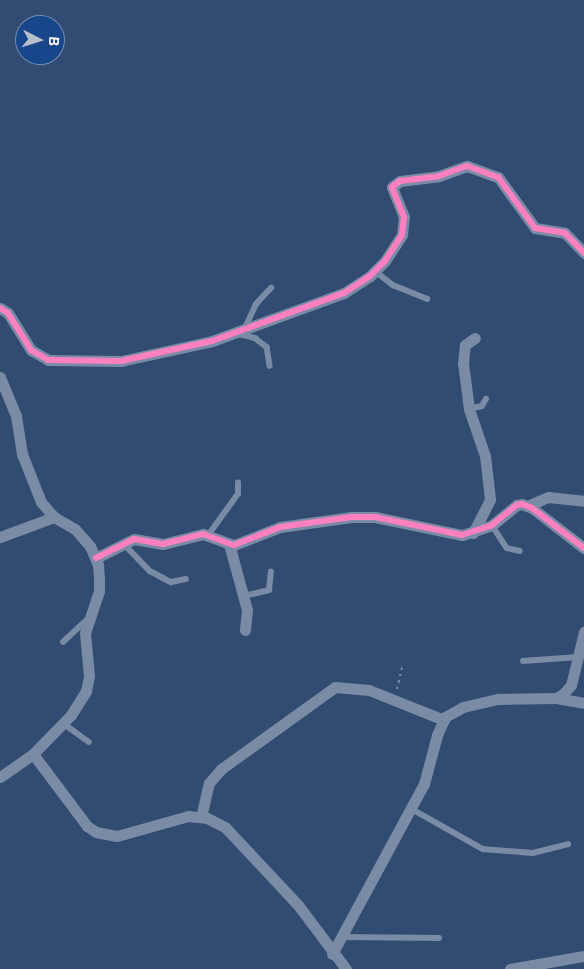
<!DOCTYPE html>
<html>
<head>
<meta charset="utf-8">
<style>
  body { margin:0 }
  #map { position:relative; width:584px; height:969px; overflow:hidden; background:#324b70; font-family:Raleway,sans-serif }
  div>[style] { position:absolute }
  .path>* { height:2px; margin-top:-1px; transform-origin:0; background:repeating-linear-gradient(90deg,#798ba5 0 2.5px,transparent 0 6.5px) }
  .lane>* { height:5.5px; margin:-2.75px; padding:0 2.75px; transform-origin:2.75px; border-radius:2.75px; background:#798ba5 }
  .street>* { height:11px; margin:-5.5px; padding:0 5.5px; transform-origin:5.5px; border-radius:5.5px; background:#798ba5 }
  .cycleway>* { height:6px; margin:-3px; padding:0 3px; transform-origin:3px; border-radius:3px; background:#ff80c0 }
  span { translate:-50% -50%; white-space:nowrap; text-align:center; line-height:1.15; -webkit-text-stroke:4px #17468b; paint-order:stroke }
  .north { position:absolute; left:15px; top:15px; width:50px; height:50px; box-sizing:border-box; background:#17468b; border:1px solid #7490b9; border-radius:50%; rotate:95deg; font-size:14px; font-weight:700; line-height:20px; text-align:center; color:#fff }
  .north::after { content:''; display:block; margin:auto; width:18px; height:22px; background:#b7c0cd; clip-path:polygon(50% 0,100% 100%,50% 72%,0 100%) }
</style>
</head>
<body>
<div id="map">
  <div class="path">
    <i style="left:397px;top:689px;width:23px;rotate:-77deg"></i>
  </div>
  <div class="lane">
    <i style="left:375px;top:271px;width:23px;rotate:38deg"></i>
    <i style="left:393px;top:285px;width:37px;rotate:22deg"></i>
    <i style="left:245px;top:328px;width:26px;rotate:-65deg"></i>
    <i style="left:256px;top:304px;width:22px;rotate:-47deg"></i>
    <i style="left:240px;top:334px;width:16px;rotate:15deg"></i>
    <i style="left:255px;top:338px;width:15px;rotate:37deg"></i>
    <i style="left:267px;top:347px;width:19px;rotate:81deg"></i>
    <i style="left:469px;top:409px;width:13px;rotate:-13deg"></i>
    <i style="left:482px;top:406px;width:8px;rotate:-60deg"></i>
    <i style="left:492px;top:525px;width:27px;rotate:57deg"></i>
    <i style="left:507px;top:548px;width:13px;rotate:13deg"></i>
    <i style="left:209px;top:534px;width:49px;rotate:-54.1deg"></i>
    <i style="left:238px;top:494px;width:11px;rotate:-90deg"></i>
    <i style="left:123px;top:543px;width:39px;rotate:46deg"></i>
    <i style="left:150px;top:571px;width:15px;rotate:28deg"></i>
    <i style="left:163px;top:578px;width:9px;rotate:27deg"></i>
    <i style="left:171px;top:582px;width:15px;rotate:-11deg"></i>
    <i style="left:244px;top:596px;width:26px;rotate:-13deg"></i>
    <i style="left:269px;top:590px;width:18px;rotate:-84deg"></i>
    <i style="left:63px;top:642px;width:33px;rotate:-43deg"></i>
    <i style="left:523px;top:661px;width:55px;rotate:-4.2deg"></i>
    <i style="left:63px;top:723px;width:32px;rotate:36deg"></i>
    <i style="left:410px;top:808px;width:84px;rotate:29.3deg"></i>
    <i style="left:483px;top:849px;width:50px;rotate:4.6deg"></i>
    <i style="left:533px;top:853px;width:36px;rotate:-14deg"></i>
    <i style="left:343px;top:937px;width:96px;rotate:0.6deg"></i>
  </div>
  <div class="street">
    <i style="left:0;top:308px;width:9px;rotate:32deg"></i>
    <i style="left:8px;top:313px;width:44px;rotate:58.1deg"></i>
    <i style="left:31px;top:350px;width:20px;rotate:30deg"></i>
    <i style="left:48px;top:360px;width:73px;rotate:0.8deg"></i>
    <i style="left:121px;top:361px;width:93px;rotate:-12.4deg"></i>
    <i style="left:212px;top:341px;width:140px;rotate:-20deg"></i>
    <i style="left:344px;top:293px;width:31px;rotate:-33deg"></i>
    <i style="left:370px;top:276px;width:21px;rotate:-45deg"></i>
    <i style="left:385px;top:261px;width:31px;rotate:-57deg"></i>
    <i style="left:402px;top:235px;width:18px;rotate:-84deg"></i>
    <i style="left:404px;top:217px;width:32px;rotate:-112deg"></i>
    <i style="left:392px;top:187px;width:10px;rotate:-37deg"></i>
    <i style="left:400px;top:181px;width:39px;rotate:-7deg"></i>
    <i style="left:439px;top:176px;width:30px;rotate:-20deg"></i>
    <i style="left:467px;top:166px;width:33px;rotate:20deg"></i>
    <i style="left:498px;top:177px;width:63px;rotate:54deg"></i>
    <i style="left:535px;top:228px;width:30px;rotate:9deg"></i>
    <i style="left:565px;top:233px;width:28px;rotate:46deg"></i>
    <i style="left:0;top:377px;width:42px;rotate:67.7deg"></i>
    <i style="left:16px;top:416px;width:38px;rotate:81deg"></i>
    <i style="left:22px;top:454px;width:52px;rotate:68.4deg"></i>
    <i style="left:41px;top:502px;width:20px;rotate:49deg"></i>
    <i style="left:54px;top:517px;width:24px;rotate:30deg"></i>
    <i style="left:75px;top:529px;width:23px;rotate:49deg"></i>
    <i style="left:90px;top:546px;width:21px;rotate:67deg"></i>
    <i style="left:98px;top:565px;width:13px;rotate:86deg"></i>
    <i style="left:99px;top:578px;width:13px;rotate:90deg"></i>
    <i style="left:99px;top:591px;width:44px;rotate:108.4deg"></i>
    <i style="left:85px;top:633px;width:43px;rotate:84.7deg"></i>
    <i style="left:89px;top:676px;width:15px;rotate:101deg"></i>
    <i style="left:86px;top:691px;width:28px;rotate:122deg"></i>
    <i style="left:71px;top:715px;width:54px;rotate:134.3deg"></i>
    <i style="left:33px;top:754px;width:40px;rotate:145.1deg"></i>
    <i style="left:527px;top:506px;width:23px;rotate:-23deg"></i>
    <i style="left:548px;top:497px;width:36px;rotate:6deg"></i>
    <i style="left:473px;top:533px;width:38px;rotate:-63deg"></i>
    <i style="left:490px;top:499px;width:43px;rotate:-96.6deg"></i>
    <i style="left:485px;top:456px;width:50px;rotate:-108.8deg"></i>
    <i style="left:469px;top:409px;width:46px;rotate:-97.4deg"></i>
    <i style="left:463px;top:363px;width:18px;rotate:-84deg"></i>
    <i style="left:465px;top:345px;width:12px;rotate:-35deg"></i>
    <i style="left:0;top:537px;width:58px;rotate:-20.3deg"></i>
    <i style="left:229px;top:544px;width:68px;rotate:74.7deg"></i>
    <i style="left:247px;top:610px;width:20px;rotate:96deg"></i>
    <i style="left:96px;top:558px;width:42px;rotate:-26.6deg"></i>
    <i style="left:134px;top:539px;width:29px;rotate:10deg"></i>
    <i style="left:163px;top:544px;width:41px;rotate:-14deg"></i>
    <i style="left:203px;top:534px;width:33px;rotate:20deg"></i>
    <i style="left:234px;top:545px;width:49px;rotate:-21.4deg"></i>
    <i style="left:280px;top:527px;width:72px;rotate:-8deg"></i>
    <i style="left:351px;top:517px;width:24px"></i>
    <i style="left:375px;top:517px;width:89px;rotate:11.7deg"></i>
    <i style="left:462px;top:535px;width:32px;rotate:-18deg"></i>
    <i style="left:492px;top:525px;width:32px;rotate:-39deg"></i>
    <i style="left:517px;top:505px;width:5px;rotate:-11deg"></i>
    <i style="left:522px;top:504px;width:11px;rotate:22deg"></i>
    <i style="left:532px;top:508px;width:66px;rotate:37.6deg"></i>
    <i style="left:556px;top:698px;width:28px;rotate:10deg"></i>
    <i style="left:33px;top:754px;width:90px;rotate:53.1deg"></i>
    <i style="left:87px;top:826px;width:11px;rotate:34deg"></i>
    <i style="left:96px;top:832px;width:21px;rotate:11deg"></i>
    <i style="left:117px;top:836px;width:74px;rotate:-15.7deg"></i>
    <i style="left:188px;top:816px;width:19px;rotate:6deg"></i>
    <i style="left:207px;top:818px;width:20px;rotate:27deg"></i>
    <i style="left:225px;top:827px;width:107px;rotate:46.9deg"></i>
    <i style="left:298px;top:905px;width:80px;rotate:53.1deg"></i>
    <i style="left:201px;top:817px;width:35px;rotate:-77deg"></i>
    <i style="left:209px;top:783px;width:18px;rotate:-49deg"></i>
    <i style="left:221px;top:769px;width:140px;rotate:-35.7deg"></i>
    <i style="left:335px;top:687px;width:34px;rotate:5deg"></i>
    <i style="left:369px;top:690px;width:81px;rotate:21.8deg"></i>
    <i style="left:332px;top:954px;width:193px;rotate:-61.6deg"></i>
    <i style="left:424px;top:784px;width:51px;rotate:-75.1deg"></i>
    <i style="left:437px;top:735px;width:20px;rotate:-66deg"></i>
    <i style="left:445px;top:717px;width:21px;rotate:-29deg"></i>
    <i style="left:463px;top:707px;width:37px;rotate:-13deg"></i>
    <i style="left:499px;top:699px;width:57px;rotate:-1deg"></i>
    <i style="left:556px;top:698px;width:8px;rotate:-30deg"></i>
    <i style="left:563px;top:694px;width:12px;rotate:-48deg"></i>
    <i style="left:571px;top:685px;width:55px;rotate:-76.2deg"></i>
    <i style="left:510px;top:969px;width:75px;rotate:-10deg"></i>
  </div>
  <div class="cycleway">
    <i style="left:0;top:308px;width:9px;rotate:32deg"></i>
    <i style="left:8px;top:313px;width:44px;rotate:58.1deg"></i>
    <i style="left:31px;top:350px;width:20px;rotate:30deg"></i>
    <i style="left:48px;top:360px;width:73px;rotate:0.8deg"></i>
    <i style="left:121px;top:361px;width:93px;rotate:-12.4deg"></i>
    <i style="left:212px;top:341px;width:140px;rotate:-20deg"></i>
    <i style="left:344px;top:293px;width:31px;rotate:-33deg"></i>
    <i style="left:370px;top:276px;width:21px;rotate:-45deg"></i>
    <i style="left:385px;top:261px;width:31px;rotate:-57deg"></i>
    <i style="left:402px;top:235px;width:18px;rotate:-84deg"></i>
    <i style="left:404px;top:217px;width:32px;rotate:-112deg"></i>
    <i style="left:392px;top:187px;width:10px;rotate:-37deg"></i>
    <i style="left:400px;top:181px;width:39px;rotate:-7deg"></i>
    <i style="left:439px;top:176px;width:30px;rotate:-20deg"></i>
    <i style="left:467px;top:166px;width:33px;rotate:20deg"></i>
    <i style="left:498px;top:177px;width:63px;rotate:54deg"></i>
    <i style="left:535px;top:228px;width:30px;rotate:9deg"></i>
    <i style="left:565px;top:233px;width:28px;rotate:46deg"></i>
    <i style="left:96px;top:558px;width:42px;rotate:-26.6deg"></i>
    <i style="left:134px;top:539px;width:29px;rotate:10deg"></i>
    <i style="left:163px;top:544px;width:41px;rotate:-14deg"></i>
    <i style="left:203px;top:534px;width:33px;rotate:20deg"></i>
    <i style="left:234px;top:545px;width:49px;rotate:-21.4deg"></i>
    <i style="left:280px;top:527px;width:72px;rotate:-8deg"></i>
    <i style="left:351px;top:517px;width:24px"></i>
    <i style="left:375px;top:517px;width:89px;rotate:11.7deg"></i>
    <i style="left:462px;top:535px;width:32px;rotate:-18deg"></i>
    <i style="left:492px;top:525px;width:32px;rotate:-39deg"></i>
    <i style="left:517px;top:505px;width:5px;rotate:-11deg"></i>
    <i style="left:522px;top:504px;width:11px;rotate:22deg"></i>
    <i style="left:532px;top:508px;width:66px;rotate:37.6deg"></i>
  </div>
  <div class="north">B</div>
</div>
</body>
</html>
